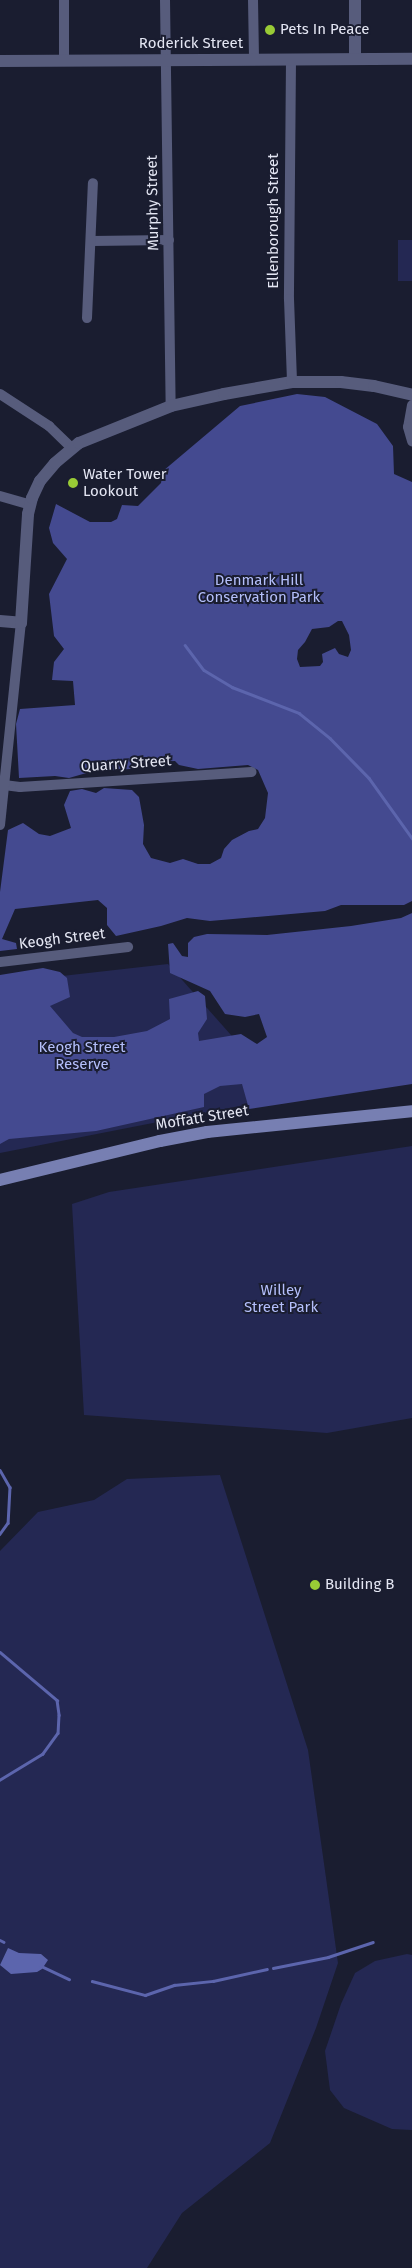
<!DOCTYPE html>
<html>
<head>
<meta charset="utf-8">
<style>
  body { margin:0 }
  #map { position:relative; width:412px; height:2268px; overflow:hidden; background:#1a1d30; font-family:"Fira Sans",sans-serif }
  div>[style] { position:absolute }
  .green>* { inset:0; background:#242853; transform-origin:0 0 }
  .forest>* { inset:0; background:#444a90 }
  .water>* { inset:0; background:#5c65ad }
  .stream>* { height:2.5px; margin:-1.25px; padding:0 1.25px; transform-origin:1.25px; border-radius:1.25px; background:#5c65ad }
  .minor>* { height:10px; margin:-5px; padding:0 5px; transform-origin:5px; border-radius:5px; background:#575c7c }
  .tertiary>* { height:12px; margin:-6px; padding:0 6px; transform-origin:6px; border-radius:6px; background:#575c7c }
  .secondary>* { height:12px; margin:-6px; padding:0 6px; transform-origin:6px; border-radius:6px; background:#777fb2 }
  .dots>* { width:14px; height:14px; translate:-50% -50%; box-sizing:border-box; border:2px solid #1a1d30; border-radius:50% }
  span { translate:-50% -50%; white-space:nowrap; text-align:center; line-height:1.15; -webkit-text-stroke:4px #1a1d30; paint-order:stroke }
  .poi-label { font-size:15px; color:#e4e6f3 }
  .left { translate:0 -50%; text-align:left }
  .street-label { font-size:15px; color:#e4e6f3 }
  .park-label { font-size:15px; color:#b4bffb }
</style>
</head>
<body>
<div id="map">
  <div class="green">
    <i style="left:398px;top:240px;width:14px;height:41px"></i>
    <i style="clip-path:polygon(168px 964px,286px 1097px,0 1153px,0 983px)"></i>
    <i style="clip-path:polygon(412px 1146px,412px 1418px,327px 1433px,84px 1415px,72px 1204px,109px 1192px)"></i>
    <i style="clip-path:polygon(220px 1475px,308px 1750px,338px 1963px,316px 2028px,270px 2143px,182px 2213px,147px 2268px,0 2268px,0 1551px,38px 1512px,94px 1500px,127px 1479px)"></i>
    <i style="clip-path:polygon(407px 1954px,412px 1955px,412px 2130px,392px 2129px,344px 2108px,330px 2090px,325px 2051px,341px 2004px,355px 1973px,375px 1961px)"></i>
  </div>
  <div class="forest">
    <i style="clip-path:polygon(evenodd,297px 394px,325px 397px,377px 424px,393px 446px,394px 474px,412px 482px,412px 901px,404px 905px,341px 905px,325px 911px,210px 921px,187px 918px,161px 926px,116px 936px,107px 925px,107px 908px,98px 900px,15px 909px,2px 939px,16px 943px,17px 949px,0 951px,0 892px,8px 830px,23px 823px,39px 834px,50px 836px,71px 828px,64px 805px,70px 791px,82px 789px,96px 793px,104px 788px,132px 790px,139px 797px,144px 825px,143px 844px,151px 858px,170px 863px,183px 859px,198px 864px,210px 864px,221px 858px,224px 849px,232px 840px,249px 831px,258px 829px,265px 818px,268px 793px,258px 770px,248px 765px,198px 769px,179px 765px,175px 761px,154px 762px,130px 769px,90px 772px,69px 778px,55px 776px,19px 778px,16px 724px,20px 709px,75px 705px,73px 681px,52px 680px,54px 662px,64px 649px,54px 636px,49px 594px,67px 559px,53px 543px,49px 528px,56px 504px,90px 522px,111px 522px,117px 519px,122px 505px,138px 506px,161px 483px,163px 471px,240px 406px,297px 394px,338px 621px,342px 621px,349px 635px,351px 650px,348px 657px,339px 654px,335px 648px,322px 654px,323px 662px,320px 666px,300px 667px,297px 659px,298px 650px,305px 642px,312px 629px,329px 627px,338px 621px)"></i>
    <i style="clip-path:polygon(412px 913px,412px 1084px,249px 1109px,242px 1084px,220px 1086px,204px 1094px,204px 1107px,96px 1131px,9px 1139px,0 1144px,0 975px,43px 968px,60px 972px,67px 978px,70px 997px,50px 1006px,73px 1033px,82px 1037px,114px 1037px,147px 1031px,170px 1019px,169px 999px,198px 991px,205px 996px,207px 1019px,198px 1033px,199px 1041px,241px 1034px,257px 1044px,267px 1037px,259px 1014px,245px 1017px,225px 1014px,210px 991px,170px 973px,168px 944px,173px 943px,182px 956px,188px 957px,188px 943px,194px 937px,207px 934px,267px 935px,351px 926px,401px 918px)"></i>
  </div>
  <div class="water">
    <i style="clip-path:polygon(8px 1948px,19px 1953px,41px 1954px,48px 1960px,42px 1969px,37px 1972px,11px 1974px,0 1965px)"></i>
  </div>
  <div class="stream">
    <i style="left:185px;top:645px;width:31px;rotate:53deg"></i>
    <i style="left:204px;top:670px;width:33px;rotate:31deg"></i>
    <i style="left:232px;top:687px;width:72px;rotate:21.2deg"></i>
    <i style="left:299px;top:713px;width:40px;rotate:39deg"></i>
    <i style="left:330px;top:738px;width:56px;rotate:45.7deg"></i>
    <i style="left:369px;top:778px;width:74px;rotate:54.4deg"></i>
    <i style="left:0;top:1470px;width:20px;rotate:60deg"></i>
    <i style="left:10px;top:1487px;width:36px;rotate:93deg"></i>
    <i style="left:8px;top:1523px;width:14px;rotate:126deg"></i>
    <i style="left:0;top:1652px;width:75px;rotate:40.1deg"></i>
    <i style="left:57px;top:1700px;width:15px;rotate:82deg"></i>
    <i style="left:59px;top:1715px;width:18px;rotate:93deg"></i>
    <i style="left:58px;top:1733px;width:26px;rotate:126deg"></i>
    <i style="left:43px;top:1754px;width:50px;rotate:148.8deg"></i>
    <i style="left:0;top:1940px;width:4px;rotate:27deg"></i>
    <i style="left:41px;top:1966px;width:31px;rotate:25deg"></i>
    <i style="left:273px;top:1968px;width:56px;rotate:-11.3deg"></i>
    <i style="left:328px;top:1957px;width:47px;rotate:-18.4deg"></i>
    <i style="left:92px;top:1981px;width:55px;rotate:14.8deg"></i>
    <i style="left:145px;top:1995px;width:31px;rotate:-19deg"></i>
    <i style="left:174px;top:1985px;width:39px;rotate:-6deg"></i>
    <i style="left:213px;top:1981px;width:55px;rotate:-12.5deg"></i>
  </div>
  <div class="minor">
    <i style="left:64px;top:0;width:61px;rotate:90deg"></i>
    <i style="left:165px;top:0;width:406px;rotate:89.2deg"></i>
    <i style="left:253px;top:0;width:60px;rotate:89deg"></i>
    <i style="left:291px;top:60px;width:239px;rotate:90.5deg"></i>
    <i style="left:289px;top:299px;width:83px;rotate:87.9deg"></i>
    <i style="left:92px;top:241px;width:77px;rotate:-0.7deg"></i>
    <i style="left:87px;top:318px;width:135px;rotate:-87.5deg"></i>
    <i style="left:0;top:394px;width:59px;rotate:33.1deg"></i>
    <i style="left:49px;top:426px;width:30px;rotate:44deg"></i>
    <i style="left:412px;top:405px;width:22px;rotate:100deg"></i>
    <i style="left:408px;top:427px;width:15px;rotate:74deg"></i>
    <i style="left:0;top:496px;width:32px;rotate:16deg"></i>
    <i style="left:4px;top:785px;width:16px;rotate:7deg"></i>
    <i style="left:20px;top:787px;width:232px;rotate:-3.7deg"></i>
    <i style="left:0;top:825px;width:203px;rotate:-84.1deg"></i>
    <i style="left:0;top:962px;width:129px;rotate:-6.7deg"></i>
  </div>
  <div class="tertiary">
    <i style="left:355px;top:0;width:59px;rotate:90deg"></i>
    <i style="left:0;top:61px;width:412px;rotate:-0.3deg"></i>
    <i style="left:0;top:621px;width:21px;rotate:5deg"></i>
    <i style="left:21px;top:623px;width:109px;rotate:-86.3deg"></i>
    <i style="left:28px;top:514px;width:16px;rotate:-76deg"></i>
    <i style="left:32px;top:498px;width:19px;rotate:-65deg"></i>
    <i style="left:40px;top:481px;width:23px;rotate:-50deg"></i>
    <i style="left:55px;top:463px;width:31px;rotate:-40deg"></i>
    <i style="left:79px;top:443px;width:99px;rotate:-21.9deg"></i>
    <i style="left:171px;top:406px;width:54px;rotate:-12.8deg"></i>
    <i style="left:224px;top:394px;width:69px;rotate:-10deg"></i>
    <i style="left:292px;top:382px;width:49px"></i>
    <i style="left:341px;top:382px;width:33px;rotate:7deg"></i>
    <i style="left:374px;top:386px;width:39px;rotate:13deg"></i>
  </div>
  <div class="secondary">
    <i style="left:0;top:1180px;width:165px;rotate:-13.7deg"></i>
    <i style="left:160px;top:1141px;width:48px;rotate:-10.8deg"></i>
    <i style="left:207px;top:1132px;width:206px;rotate:-5.8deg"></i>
  </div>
  <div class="dots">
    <i style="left:270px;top:30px;background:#99cb36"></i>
    <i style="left:73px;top:483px;background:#99cb36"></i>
    <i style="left:315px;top:1585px;background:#99cb36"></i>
  </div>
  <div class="poi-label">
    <span class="left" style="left:280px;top:30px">Pets In Peace</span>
    <span class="left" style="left:83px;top:483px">Water Tower<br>Lookout</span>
    <span class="left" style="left:325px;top:1585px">Building B</span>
  </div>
  <div class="street-label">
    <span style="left:191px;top:44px">Roderick Street</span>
    <span style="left:153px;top:203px;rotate:-91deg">Murphy Street</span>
    <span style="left:274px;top:221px;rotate:-90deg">Ellenborough Street</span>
    <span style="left:126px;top:764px;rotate:-4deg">Quarry Street</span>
    <span style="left:62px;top:939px;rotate:-7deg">Keogh Street</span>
    <span style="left:202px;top:1118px;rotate:-9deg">Moffatt Street</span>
  </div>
  <div class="park-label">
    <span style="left:259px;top:589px">Denmark Hill<br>Conservation Park</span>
    <span style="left:82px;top:1056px">Keogh Street<br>Reserve</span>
    <span style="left:281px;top:1299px">Willey<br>Street Park</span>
  </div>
</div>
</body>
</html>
